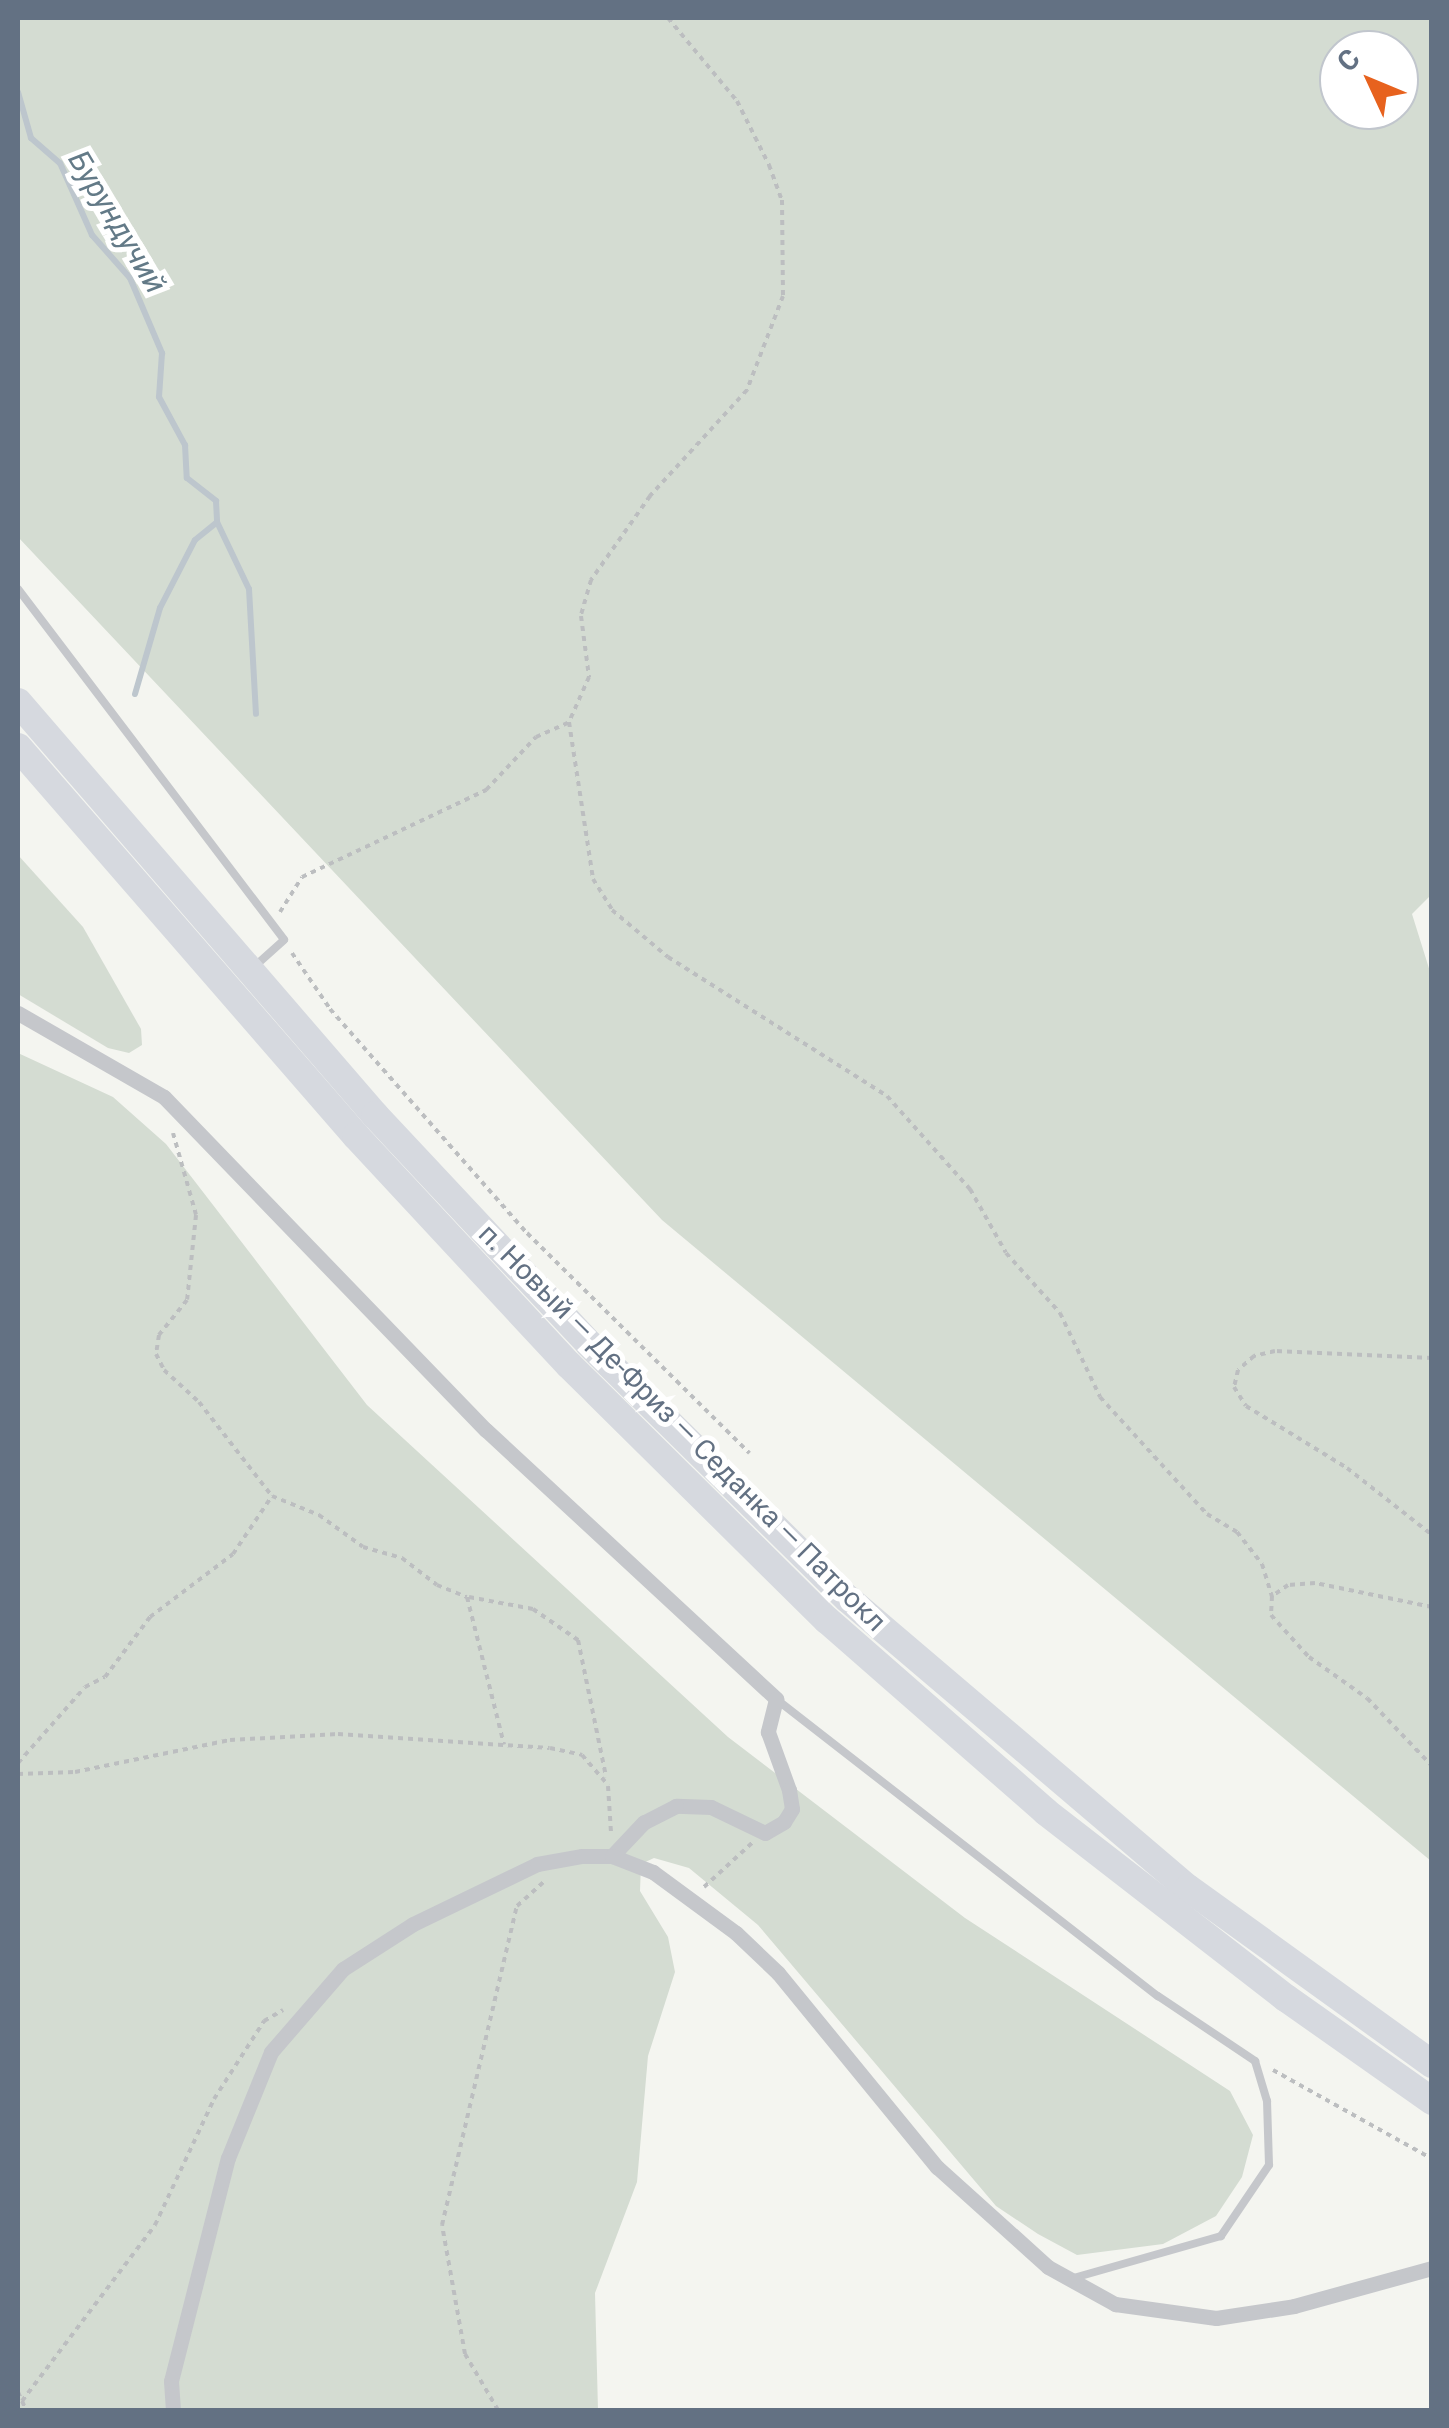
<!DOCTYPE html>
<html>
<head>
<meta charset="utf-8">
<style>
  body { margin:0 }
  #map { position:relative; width:1449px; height:2428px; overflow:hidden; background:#f4f5f0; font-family:Roboto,sans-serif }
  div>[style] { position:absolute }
  .green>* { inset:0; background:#d4dcd2 }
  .stream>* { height:6px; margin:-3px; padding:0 3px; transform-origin:3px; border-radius:3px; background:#bdc6cd }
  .path>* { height:4px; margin-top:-2px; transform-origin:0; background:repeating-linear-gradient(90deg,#bcbec0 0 5px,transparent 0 10px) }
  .lane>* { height:8px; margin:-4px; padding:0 4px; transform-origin:4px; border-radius:4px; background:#c5c7cb }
  .street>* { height:15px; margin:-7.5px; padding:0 7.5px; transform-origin:7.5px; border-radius:7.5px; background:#c5c7cb }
  .highway>* { height:28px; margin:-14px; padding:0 14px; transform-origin:14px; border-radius:14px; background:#d6d9df }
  span { translate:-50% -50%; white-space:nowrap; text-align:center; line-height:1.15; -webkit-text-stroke:10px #fff; paint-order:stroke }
  .street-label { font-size:28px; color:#637183 }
  .water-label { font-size:30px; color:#637a87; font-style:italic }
  .frame { position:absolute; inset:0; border:20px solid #637183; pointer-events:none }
  .north { position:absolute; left:1319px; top:30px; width:100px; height:100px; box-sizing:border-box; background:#fff; border:2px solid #c1c6cd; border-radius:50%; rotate:314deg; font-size:28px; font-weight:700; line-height:40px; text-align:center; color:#637183 }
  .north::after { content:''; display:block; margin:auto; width:35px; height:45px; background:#e7621e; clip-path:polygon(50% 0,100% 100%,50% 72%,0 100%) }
</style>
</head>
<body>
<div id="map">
  <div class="green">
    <i style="clip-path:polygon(evenodd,18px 18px,1431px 18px,1432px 894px,1412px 914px,1432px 978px,1431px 1861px,662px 1220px,18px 537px,18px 18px,1339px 50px,1399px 50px,1399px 110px,1339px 110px,1339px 50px)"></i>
    <i style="clip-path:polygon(18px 855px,83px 927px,141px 1029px,142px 1045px,129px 1053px,108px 1048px,18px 994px)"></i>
    <i style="clip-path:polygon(18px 1053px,113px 1097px,166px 1144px,367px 1405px,728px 1737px,965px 1918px,1230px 2091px,1253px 2135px,1242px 2177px,1216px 2216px,1163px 2244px,1077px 2255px,1038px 2234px,996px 2206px,758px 1925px,689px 1868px,654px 1858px,641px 1864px,640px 1891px,668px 1937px,675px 1972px,648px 2056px,637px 2182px,595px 2293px,598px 2410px,18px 2410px)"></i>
  </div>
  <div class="stream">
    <i style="left:18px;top:92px;width:48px;rotate:74.2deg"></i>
    <i style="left:31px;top:138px;width:38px;rotate:41deg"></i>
    <i style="left:60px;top:163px;width:79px;rotate:66deg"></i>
    <i style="left:92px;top:235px;width:57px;rotate:48.5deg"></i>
    <i style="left:130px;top:278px;width:82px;rotate:66.9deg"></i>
    <i style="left:162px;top:353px;width:44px;rotate:93.9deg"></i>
    <i style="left:159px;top:397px;width:55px;rotate:61.6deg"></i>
    <i style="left:185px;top:445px;width:33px;rotate:87deg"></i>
    <i style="left:187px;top:478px;width:37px;rotate:38deg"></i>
    <i style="left:216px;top:501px;width:21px;rotate:87deg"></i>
    <i style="left:217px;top:522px;width:74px;rotate:64.5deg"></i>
    <i style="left:249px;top:589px;width:125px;rotate:86.8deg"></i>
    <i style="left:135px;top:694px;width:90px;rotate:-73.8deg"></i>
    <i style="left:160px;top:608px;width:76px;rotate:-62.8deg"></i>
    <i style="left:195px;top:540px;width:28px;rotate:-39deg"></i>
  </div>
  <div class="path">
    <i style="left:668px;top:18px;width:108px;rotate:50.3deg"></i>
    <i style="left:737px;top:101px;width:72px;rotate:63.4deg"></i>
    <i style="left:769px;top:165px;width:37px;rotate:70deg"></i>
    <i style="left:782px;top:200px;width:96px;rotate:89.4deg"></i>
    <i style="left:783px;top:296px;width:101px;rotate:111deg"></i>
    <i style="left:747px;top:390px;width:144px;rotate:132.5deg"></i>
    <i style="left:650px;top:496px;width:103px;rotate:125.1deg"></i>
    <i style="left:591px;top:580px;width:37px;rotate:106deg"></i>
    <i style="left:581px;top:616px;width:62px;rotate:82.5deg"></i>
    <i style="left:589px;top:677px;width:49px;rotate:114deg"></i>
    <i style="left:569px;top:722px;width:159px;rotate:81.3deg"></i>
    <i style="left:593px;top:879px;width:36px;rotate:58deg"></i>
    <i style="left:612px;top:910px;width:73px;rotate:40deg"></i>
    <i style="left:668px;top:957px;width:259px;rotate:32.4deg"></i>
    <i style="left:887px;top:1096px;width:125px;rotate:48.3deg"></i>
    <i style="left:970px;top:1189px;width:73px;rotate:60.6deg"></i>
    <i style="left:1006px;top:1253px;width:81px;rotate:48deg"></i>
    <i style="left:1060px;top:1313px;width:93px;rotate:64.5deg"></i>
    <i style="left:1100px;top:1397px;width:159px;rotate:47.6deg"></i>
    <i style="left:1207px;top:1514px;width:35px;rotate:31deg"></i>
    <i style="left:1237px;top:1532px;width:41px;rotate:52deg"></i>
    <i style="left:1262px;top:1564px;width:34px;rotate:73deg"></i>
    <i style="left:280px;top:912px;width:41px;rotate:-57.8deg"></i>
    <i style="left:302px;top:877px;width:204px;rotate:-25.3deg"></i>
    <i style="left:486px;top:790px;width:73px;rotate:-46.7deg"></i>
    <i style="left:536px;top:737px;width:36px;rotate:-24deg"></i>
    <i style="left:292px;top:953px;width:68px;rotate:55.8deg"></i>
    <i style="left:330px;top:1009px;width:298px;rotate:48.7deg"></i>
    <i style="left:527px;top:1233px;width:313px;rotate:44.7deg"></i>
    <i style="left:173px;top:1133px;width:85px;rotate:74.3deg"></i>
    <i style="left:196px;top:1215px;width:85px;rotate:96deg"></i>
    <i style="left:187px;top:1300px;width:45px;rotate:128.7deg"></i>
    <i style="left:159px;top:1335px;width:19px;rotate:99deg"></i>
    <i style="left:156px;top:1354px;width:18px;rotate:63deg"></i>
    <i style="left:164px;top:1370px;width:47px;rotate:42.4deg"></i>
    <i style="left:199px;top:1402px;width:119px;rotate:52.2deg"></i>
    <i style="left:272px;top:1496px;width:51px;rotate:22deg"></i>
    <i style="left:319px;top:1515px;width:54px;rotate:36deg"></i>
    <i style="left:363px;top:1547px;width:41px;rotate:15.8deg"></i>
    <i style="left:402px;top:1558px;width:44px;rotate:37.6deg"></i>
    <i style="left:437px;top:1585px;width:32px;rotate:22deg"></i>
    <i style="left:467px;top:1597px;width:152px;rotate:75.9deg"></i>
    <i style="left:1432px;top:1358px;width:157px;rotate:-177.4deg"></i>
    <i style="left:1275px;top:1351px;width:22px;rotate:167deg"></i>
    <i style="left:1254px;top:1356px;width:21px;rotate:139deg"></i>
    <i style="left:1238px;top:1370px;width:17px;rotate:103deg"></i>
    <i style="left:1234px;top:1387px;width:22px;rotate:58deg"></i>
    <i style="left:1246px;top:1406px;width:119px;rotate:31.5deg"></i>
    <i style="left:1347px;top:1468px;width:108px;rotate:38.2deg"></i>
    <i style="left:469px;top:1597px;width:65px;rotate:10.6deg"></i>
    <i style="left:533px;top:1609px;width:55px;rotate:34.6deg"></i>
    <i style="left:578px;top:1640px;width:140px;rotate:78.4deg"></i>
    <i style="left:1432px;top:1607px;width:119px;rotate:-168.4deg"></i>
    <i style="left:1315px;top:1583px;width:27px;rotate:176deg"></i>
    <i style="left:1288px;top:1585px;width:19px;rotate:145deg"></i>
    <i style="left:1272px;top:1596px;width:19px;rotate:93deg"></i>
    <i style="left:1271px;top:1615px;width:57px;rotate:47.9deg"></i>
    <i style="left:1309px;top:1657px;width:71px;rotate:35.3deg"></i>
    <i style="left:1367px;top:1698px;width:94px;rotate:46.3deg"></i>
    <i style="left:18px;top:1763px;width:101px;rotate:-48.6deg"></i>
    <i style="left:85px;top:1687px;width:22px;rotate:-27deg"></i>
    <i style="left:105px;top:1677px;width:75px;rotate:-53.1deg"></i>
    <i style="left:150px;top:1617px;width:104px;rotate:-37.2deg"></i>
    <i style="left:233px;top:1554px;width:70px;rotate:-56.1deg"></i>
    <i style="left:18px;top:1774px;width:57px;rotate:-2deg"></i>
    <i style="left:75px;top:1772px;width:158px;rotate:-11.7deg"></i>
    <i style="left:230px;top:1740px;width:108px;rotate:-3.2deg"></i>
    <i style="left:338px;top:1734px;width:212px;rotate:3.8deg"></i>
    <i style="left:550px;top:1748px;width:33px;rotate:12deg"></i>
    <i style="left:582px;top:1755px;width:40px;rotate:49deg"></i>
    <i style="left:608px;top:1786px;width:46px;rotate:86.3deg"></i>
    <i style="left:704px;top:1887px;width:65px;rotate:-42.5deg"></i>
    <i style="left:1273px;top:2070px;width:182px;rotate:29.2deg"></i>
    <i style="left:18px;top:2392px;width:20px;rotate:66deg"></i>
    <i style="left:22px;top:2401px;width:221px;rotate:-52.9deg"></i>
    <i style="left:155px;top:2225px;width:139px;rotate:-64.9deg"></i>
    <i style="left:214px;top:2099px;width:93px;rotate:-57.3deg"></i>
    <i style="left:264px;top:2021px;width:22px;rotate:-30deg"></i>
    <i style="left:498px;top:2410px;width:65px;rotate:-120.5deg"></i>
    <i style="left:465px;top:2354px;width:131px;rotate:-100.1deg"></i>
    <i style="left:442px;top:2225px;width:328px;rotate:-76.8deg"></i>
    <i style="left:517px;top:1906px;width:38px;rotate:-42deg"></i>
  </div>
  <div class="lane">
    <i style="left:18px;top:589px;width:440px;rotate:52.8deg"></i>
    <i style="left:284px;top:940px;width:36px;rotate:138deg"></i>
    <i style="left:776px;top:1699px;width:484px;rotate:37.9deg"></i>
    <i style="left:1158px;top:1996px;width:117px;rotate:33.8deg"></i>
    <i style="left:1255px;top:2061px;width:42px;rotate:73.3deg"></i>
    <i style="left:1267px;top:2101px;width:64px;rotate:88.2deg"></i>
    <i style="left:1269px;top:2165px;width:86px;rotate:124.1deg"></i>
    <i style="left:1221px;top:2236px;width:157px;rotate:164.1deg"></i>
  </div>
  <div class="street">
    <i style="left:18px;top:1013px;width:168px;rotate:29.9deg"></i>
    <i style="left:164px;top:1097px;width:463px;rotate:46deg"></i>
    <i style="left:486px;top:1430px;width:396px;rotate:42.8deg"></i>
    <i style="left:776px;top:1699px;width:34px;rotate:104deg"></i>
    <i style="left:768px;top:1732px;width:62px;rotate:70.1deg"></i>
    <i style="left:789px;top:1790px;width:19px;rotate:81deg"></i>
    <i style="left:792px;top:1809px;width:15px;rotate:122deg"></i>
    <i style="left:784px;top:1822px;width:22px;rotate:150deg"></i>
    <i style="left:765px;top:1833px;width:60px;rotate:-154.3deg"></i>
    <i style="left:711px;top:1807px;width:35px;rotate:-178deg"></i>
    <i style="left:676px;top:1806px;width:36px;rotate:153deg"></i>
    <i style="left:644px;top:1822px;width:47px;rotate:133.3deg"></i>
    <i style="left:173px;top:2410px;width:29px;rotate:-94deg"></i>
    <i style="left:171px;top:2381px;width:230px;rotate:-75.7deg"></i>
    <i style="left:228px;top:2158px;width:114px;rotate:-67.9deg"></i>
    <i style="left:271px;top:2052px;width:110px;rotate:-49.1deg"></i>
    <i style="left:343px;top:1969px;width:83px;rotate:-32.7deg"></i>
    <i style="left:413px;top:1924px;width:138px;rotate:-25.8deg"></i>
    <i style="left:537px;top:1864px;width:46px;rotate:-10.1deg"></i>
    <i style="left:582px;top:1856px;width:30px"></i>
    <i style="left:612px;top:1856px;width:44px;rotate:21.3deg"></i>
    <i style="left:653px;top:1872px;width:103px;rotate:36.3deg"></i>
    <i style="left:736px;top:1933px;width:58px;rotate:43.6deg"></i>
    <i style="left:778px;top:1973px;width:251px;rotate:50.7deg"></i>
    <i style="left:937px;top:2167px;width:149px;rotate:42deg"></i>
    <i style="left:1048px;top:2267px;width:77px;rotate:28.9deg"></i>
    <i style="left:1115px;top:2304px;width:102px;rotate:7.9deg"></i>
    <i style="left:1216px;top:2318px;width:79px;rotate:-8.7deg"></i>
    <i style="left:1294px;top:2306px;width:143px;rotate:-15.4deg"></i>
  </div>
  <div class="highway">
    <i style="left:18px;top:702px;width:546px;rotate:49.16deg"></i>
    <i style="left:375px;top:1115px;width:313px;rotate:46.9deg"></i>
    <i style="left:589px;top:1344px;width:363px;rotate:44.6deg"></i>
    <i style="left:848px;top:1599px;width:446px;rotate:40.4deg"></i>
    <i style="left:1188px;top:1888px;width:301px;rotate:35.8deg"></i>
    <i style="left:18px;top:747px;width:515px;rotate:49.01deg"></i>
    <i style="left:356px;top:1136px;width:313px;rotate:47.1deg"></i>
    <i style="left:569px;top:1365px;width:363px;rotate:44.7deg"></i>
    <i style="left:827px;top:1620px;width:291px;rotate:41.2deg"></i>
    <i style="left:1046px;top:1812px;width:304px;rotate:37.8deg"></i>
    <i style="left:1286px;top:1998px;width:179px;rotate:35.2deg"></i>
  </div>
  <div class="street-label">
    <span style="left:682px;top:1428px;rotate:45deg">п. Новый — Де-Фриз — Седанка — Патрокл</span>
  </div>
  <div class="water-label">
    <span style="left:117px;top:222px;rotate:59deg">Бурундучий</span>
  </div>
  <div class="frame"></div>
  <div class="north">С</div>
</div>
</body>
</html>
